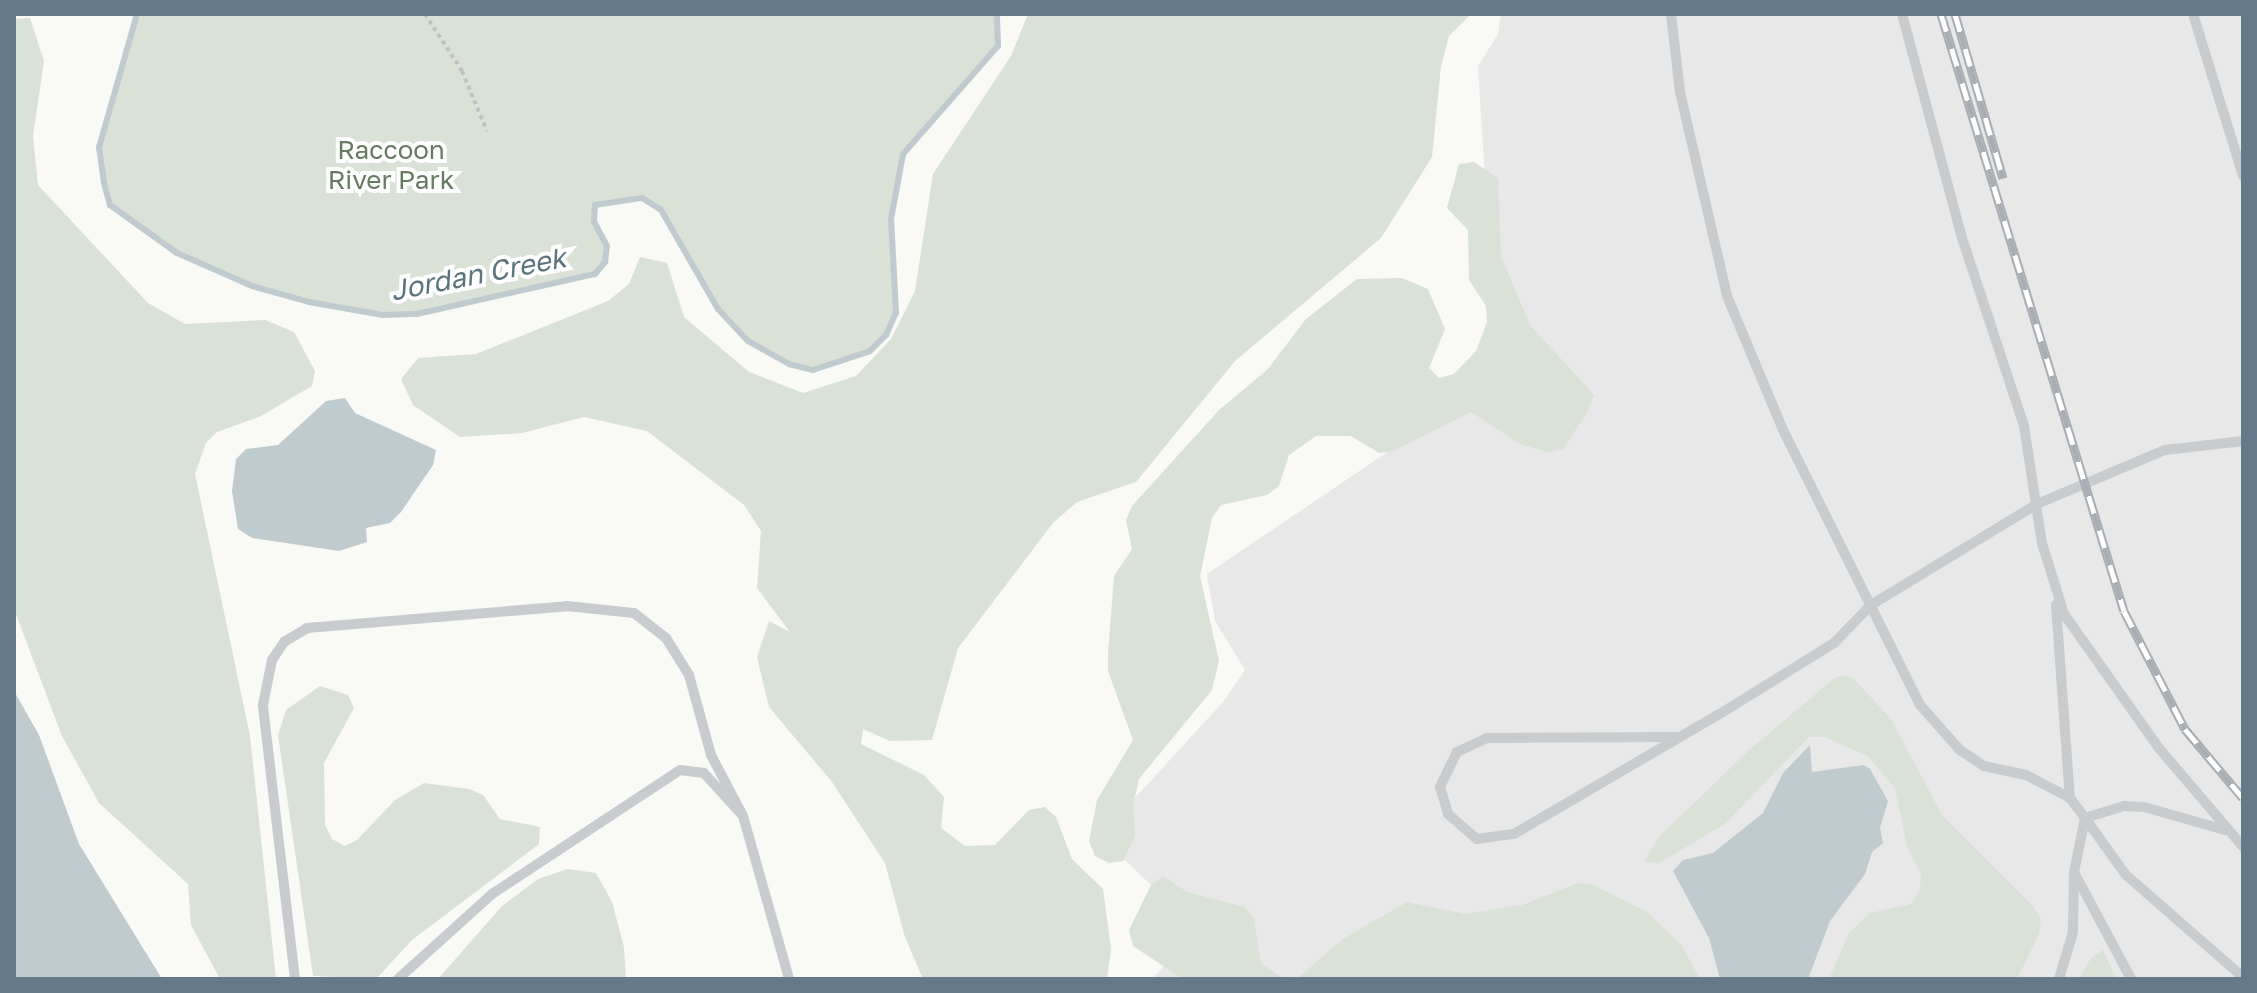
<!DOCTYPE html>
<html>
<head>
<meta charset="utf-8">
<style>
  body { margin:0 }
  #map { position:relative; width:2257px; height:993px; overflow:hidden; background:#f9f9f6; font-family:"Golos Text",sans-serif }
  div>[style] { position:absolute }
  .built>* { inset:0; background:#e7e8e7 }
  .green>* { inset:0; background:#dae1d6 }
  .water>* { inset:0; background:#bfcbcf }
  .stream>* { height:6px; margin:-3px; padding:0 3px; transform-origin:3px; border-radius:3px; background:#bfcbcf }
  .path>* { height:4px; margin-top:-2px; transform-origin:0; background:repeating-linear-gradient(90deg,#bfc2c4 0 4px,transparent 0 8px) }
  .lane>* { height:10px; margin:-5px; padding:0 5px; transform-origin:5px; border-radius:5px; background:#c8cccf }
  .rail>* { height:9px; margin-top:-4.5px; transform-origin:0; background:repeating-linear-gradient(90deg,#fff 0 18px,#a8aeb4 0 36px); box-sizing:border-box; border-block:2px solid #a8aeb4 }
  span { translate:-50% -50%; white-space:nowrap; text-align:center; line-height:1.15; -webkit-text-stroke:8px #fff; paint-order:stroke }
  .park-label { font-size:26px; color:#667a61 }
  .water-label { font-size:28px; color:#5c747d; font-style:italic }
  .frame { position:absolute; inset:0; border:16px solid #657989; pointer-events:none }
</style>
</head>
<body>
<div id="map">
  <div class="built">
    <i style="clip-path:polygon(1501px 14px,2243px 14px,2243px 979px,1152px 979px,1198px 930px,1100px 836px,1223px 702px,1245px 670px,1215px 621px,1207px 574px,1497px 378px,1478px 66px,1498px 34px)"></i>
  </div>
  <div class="green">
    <i style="clip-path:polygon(137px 14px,997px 14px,998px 46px,903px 154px,891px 219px,896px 313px,886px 335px,870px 351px,813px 370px,789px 364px,748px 341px,718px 309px,661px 211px,642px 198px,595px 205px,594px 222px,607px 246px,605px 262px,595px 274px,417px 314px,383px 315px,309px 302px,252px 286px,177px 253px,110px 205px,104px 183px,99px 147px)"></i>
    <i style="clip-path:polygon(1028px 14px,1471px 14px,1449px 36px,1441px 66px,1432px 157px,1381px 238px,1235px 361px,1136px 482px,1077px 502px,1053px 523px,958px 648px,932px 740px,890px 741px,863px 729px,861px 744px,924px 775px,944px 797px,941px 828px,965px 846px,995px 845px,1029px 810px,1045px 807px,1056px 817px,1072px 859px,1103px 889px,1111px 949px,1107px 979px,923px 979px,905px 937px,885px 863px,832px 782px,769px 707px,757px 657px,769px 621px,790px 632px,757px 588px,761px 531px,744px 505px,647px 431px,584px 417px,522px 433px,460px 437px,413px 405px,401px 379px,418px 358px,476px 354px,608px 301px,629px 284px,640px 257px,667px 263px,684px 317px,749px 372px,803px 393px,856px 376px,891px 339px,915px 291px,933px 174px,1011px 56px)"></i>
    <i style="clip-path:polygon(30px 18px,44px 61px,33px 136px,38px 185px,148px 303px,185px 324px,265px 320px,294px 332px,315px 371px,312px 386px,259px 417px,217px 432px,206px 443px,195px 474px,250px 736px,276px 979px,220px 979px,191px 925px,188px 884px,99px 803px,62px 736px,14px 609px,14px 19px)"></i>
    <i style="clip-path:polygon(1474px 162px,1498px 178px,1501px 256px,1530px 325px,1594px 395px,1588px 411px,1563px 449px,1548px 452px,1520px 444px,1471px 412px,1393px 451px,1379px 453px,1351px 436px,1316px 436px,1289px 455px,1279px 486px,1267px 495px,1221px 505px,1212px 518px,1200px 576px,1219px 661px,1212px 690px,1139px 779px,1133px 806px,1135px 836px,1123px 861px,1109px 863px,1095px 856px,1089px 841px,1097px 800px,1133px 740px,1108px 671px,1108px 654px,1114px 576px,1132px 549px,1126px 520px,1132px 506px,1219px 410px,1268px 369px,1306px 319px,1357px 279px,1402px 278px,1428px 289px,1445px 329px,1429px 368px,1439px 378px,1454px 374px,1476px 351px,1487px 322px,1486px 306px,1469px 280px,1468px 230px,1447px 208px,1459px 164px)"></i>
    <i style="clip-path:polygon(1837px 676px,1852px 677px,1891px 719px,1942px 815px,2033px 906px,2041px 919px,2039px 934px,2017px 979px,1829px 979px,1849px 933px,1870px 913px,1911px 904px,1920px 890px,1921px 874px,1907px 846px,1895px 789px,1868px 756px,1825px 737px,1809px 737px,1725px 824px,1659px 863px,1644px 862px,1659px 837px,1748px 751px)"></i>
    <i style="clip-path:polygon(320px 686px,348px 695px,354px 708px,324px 763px,325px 825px,332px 839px,345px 846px,357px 840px,395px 800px,424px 783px,469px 789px,483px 795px,500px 819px,540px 827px,539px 844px,412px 940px,376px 979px,313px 976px,278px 735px,286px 710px)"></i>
    <i style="clip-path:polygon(568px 869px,596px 873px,612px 902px,624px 947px,626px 979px,438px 979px,502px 906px,538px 879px)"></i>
    <i style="clip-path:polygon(1163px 876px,1187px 892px,1244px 907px,1254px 918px,1261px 963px,1284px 979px,1298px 978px,1343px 939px,1407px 902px,1465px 914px,1522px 905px,1578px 883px,1593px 885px,1647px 912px,1682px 946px,1700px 979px,1183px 979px,1133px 946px,1129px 930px,1151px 885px)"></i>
    <i style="clip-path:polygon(2103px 950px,2116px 979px,2079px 979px,2091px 958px)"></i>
  </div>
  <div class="water">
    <i style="clip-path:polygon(345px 398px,355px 413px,436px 450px,433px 465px,401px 512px,390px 523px,366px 528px,367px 542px,339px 551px,252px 538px,238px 529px,232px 491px,236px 459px,246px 449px,278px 445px,326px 401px)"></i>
    <i style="clip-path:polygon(14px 691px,39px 735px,79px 844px,162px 979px,14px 979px)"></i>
    <i style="clip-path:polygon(1810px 745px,1812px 772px,1864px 765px,1870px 769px,1888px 801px,1880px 828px,1883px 843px,1872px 852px,1865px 874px,1830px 921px,1808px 979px,1720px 979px,1709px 938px,1673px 871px,1683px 860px,1713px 853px,1763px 813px,1783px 773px)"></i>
  </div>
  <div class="stream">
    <i style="left:137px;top:14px;width:138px;rotate:105.9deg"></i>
    <i style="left:99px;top:147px;width:36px;rotate:82deg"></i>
    <i style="left:104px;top:183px;width:23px;rotate:75deg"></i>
    <i style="left:110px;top:205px;width:82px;rotate:35.6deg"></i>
    <i style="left:177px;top:253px;width:82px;rotate:23.7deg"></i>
    <i style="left:252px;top:286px;width:59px;rotate:15.7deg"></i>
    <i style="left:309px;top:302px;width:75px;rotate:10deg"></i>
    <i style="left:383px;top:315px;width:34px;rotate:-2deg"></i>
    <i style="left:417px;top:314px;width:182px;rotate:-12.7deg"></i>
    <i style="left:595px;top:274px;width:16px;rotate:-50deg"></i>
    <i style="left:605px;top:262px;width:16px;rotate:-83deg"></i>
    <i style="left:607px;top:246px;width:27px;rotate:-118deg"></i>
    <i style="left:594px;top:222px;width:17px;rotate:-87deg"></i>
    <i style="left:595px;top:205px;width:48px;rotate:-8.5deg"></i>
    <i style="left:642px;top:198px;width:22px;rotate:32deg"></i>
    <i style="left:661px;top:210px;width:114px;rotate:60.1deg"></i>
    <i style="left:718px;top:309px;width:44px;rotate:46.8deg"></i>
    <i style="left:748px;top:341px;width:47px;rotate:29.3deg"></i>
    <i style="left:789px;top:364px;width:25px;rotate:14deg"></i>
    <i style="left:813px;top:370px;width:60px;rotate:-18.4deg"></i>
    <i style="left:870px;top:351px;width:23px;rotate:-45deg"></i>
    <i style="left:886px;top:335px;width:24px;rotate:-66deg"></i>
    <i style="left:896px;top:313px;width:94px;rotate:-93deg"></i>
    <i style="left:891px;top:219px;width:66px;rotate:-79.5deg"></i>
    <i style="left:903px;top:154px;width:144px;rotate:-48.7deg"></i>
    <i style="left:998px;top:46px;width:32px;rotate:-92deg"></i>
  </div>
  <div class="path">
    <i style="left:425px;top:14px;width:68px;rotate:57deg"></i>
    <i style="left:462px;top:71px;width:65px;rotate:67.4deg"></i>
  </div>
  <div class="lane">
    <i style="left:1671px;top:14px;width:79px;rotate:83.4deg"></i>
    <i style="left:1680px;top:92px;width:209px;rotate:77deg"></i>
    <i style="left:1727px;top:296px;width:147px;rotate:67.3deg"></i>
    <i style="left:1784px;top:432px;width:305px;rotate:63.5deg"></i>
    <i style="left:1920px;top:705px;width:60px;rotate:48.4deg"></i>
    <i style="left:1960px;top:750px;width:29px;rotate:34deg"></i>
    <i style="left:1984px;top:766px;width:43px;rotate:12.1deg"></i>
    <i style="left:2026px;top:775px;width:50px;rotate:27.6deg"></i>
    <i style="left:2070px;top:798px;width:25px;rotate:53deg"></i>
    <i style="left:2085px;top:818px;width:55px;rotate:101.5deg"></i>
    <i style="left:2074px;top:872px;width:60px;rotate:91deg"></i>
    <i style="left:2073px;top:932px;width:49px;rotate:106.6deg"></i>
    <i style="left:1902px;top:14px;width:232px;rotate:75deg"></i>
    <i style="left:1962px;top:238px;width:198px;rotate:71.7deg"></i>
    <i style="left:2024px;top:426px;width:118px;rotate:81.3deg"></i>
    <i style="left:2042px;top:543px;width:74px;rotate:72.8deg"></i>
    <i style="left:2064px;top:614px;width:163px;rotate:54.7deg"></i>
    <i style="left:2158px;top:747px;width:131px;rotate:49.6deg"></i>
    <i style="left:2193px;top:14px;width:170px;rotate:72.8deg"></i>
    <i style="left:2056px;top:605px;width:194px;rotate:85.9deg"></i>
    <i style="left:1679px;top:737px;width:192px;rotate:179.7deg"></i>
    <i style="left:1487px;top:738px;width:33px;rotate:155deg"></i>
    <i style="left:1457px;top:752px;width:39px;rotate:116deg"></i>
    <i style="left:1440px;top:787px;width:28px;rotate:73deg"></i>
    <i style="left:1448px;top:814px;width:38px;rotate:41deg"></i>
    <i style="left:1477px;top:839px;width:37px;rotate:-8deg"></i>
    <i style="left:1514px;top:834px;width:236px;rotate:-30.3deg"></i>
    <i style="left:1718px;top:715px;width:137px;rotate:-31.8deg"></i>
    <i style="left:1834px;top:643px;width:53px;rotate:-45.8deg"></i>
    <i style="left:1871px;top:605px;width:194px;rotate:-31.3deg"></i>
    <i style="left:2037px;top:504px;width:139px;rotate:-22.9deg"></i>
    <i style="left:2165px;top:450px;width:79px;rotate:-6.6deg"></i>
    <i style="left:2225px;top:830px;width:84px;rotate:-164.1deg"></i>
    <i style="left:2144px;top:807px;width:20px;rotate:-177deg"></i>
    <i style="left:2124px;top:806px;width:41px;rotate:162.9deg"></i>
    <i style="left:2085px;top:818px;width:70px;rotate:54.3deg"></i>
    <i style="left:2126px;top:875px;width:155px;rotate:41.1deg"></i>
    <i style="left:2075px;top:874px;width:119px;rotate:61.9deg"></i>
    <i style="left:295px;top:979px;width:276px;rotate:-96.7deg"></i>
    <i style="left:263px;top:705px;width:46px;rotate:-78.7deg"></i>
    <i style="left:272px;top:660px;width:22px;rotate:-56deg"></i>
    <i style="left:284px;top:642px;width:27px;rotate:-31deg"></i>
    <i style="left:307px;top:628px;width:261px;rotate:-4.8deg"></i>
    <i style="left:567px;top:606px;width:67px;rotate:6deg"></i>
    <i style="left:634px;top:613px;width:41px;rotate:38deg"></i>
    <i style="left:666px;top:638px;width:44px;rotate:58.1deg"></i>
    <i style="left:689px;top:675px;width:83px;rotate:74.6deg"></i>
    <i style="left:711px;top:755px;width:69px;rotate:62.3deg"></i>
    <i style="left:398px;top:979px;width:127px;rotate:-42.1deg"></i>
    <i style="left:492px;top:894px;width:225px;rotate:-33.4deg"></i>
    <i style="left:680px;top:770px;width:24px;rotate:7deg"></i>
    <i style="left:704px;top:773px;width:58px;rotate:47.8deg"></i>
    <i style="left:743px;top:816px;width:169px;rotate:74.2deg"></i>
  </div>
  <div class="rail">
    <i style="left:1941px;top:14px;width:624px;rotate:72.96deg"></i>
    <i style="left:2124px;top:611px;width:133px;rotate:62.7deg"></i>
    <i style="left:2185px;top:729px;width:90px;rotate:50deg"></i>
    <i style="left:1955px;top:14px;width:171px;rotate:73.7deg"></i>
  </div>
  <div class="park-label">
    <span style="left:391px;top:165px">Raccoon<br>River Park</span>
  </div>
  <div class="water-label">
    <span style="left:478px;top:274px;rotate:-11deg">Jordan Creek</span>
  </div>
  <div class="frame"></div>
</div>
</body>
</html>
